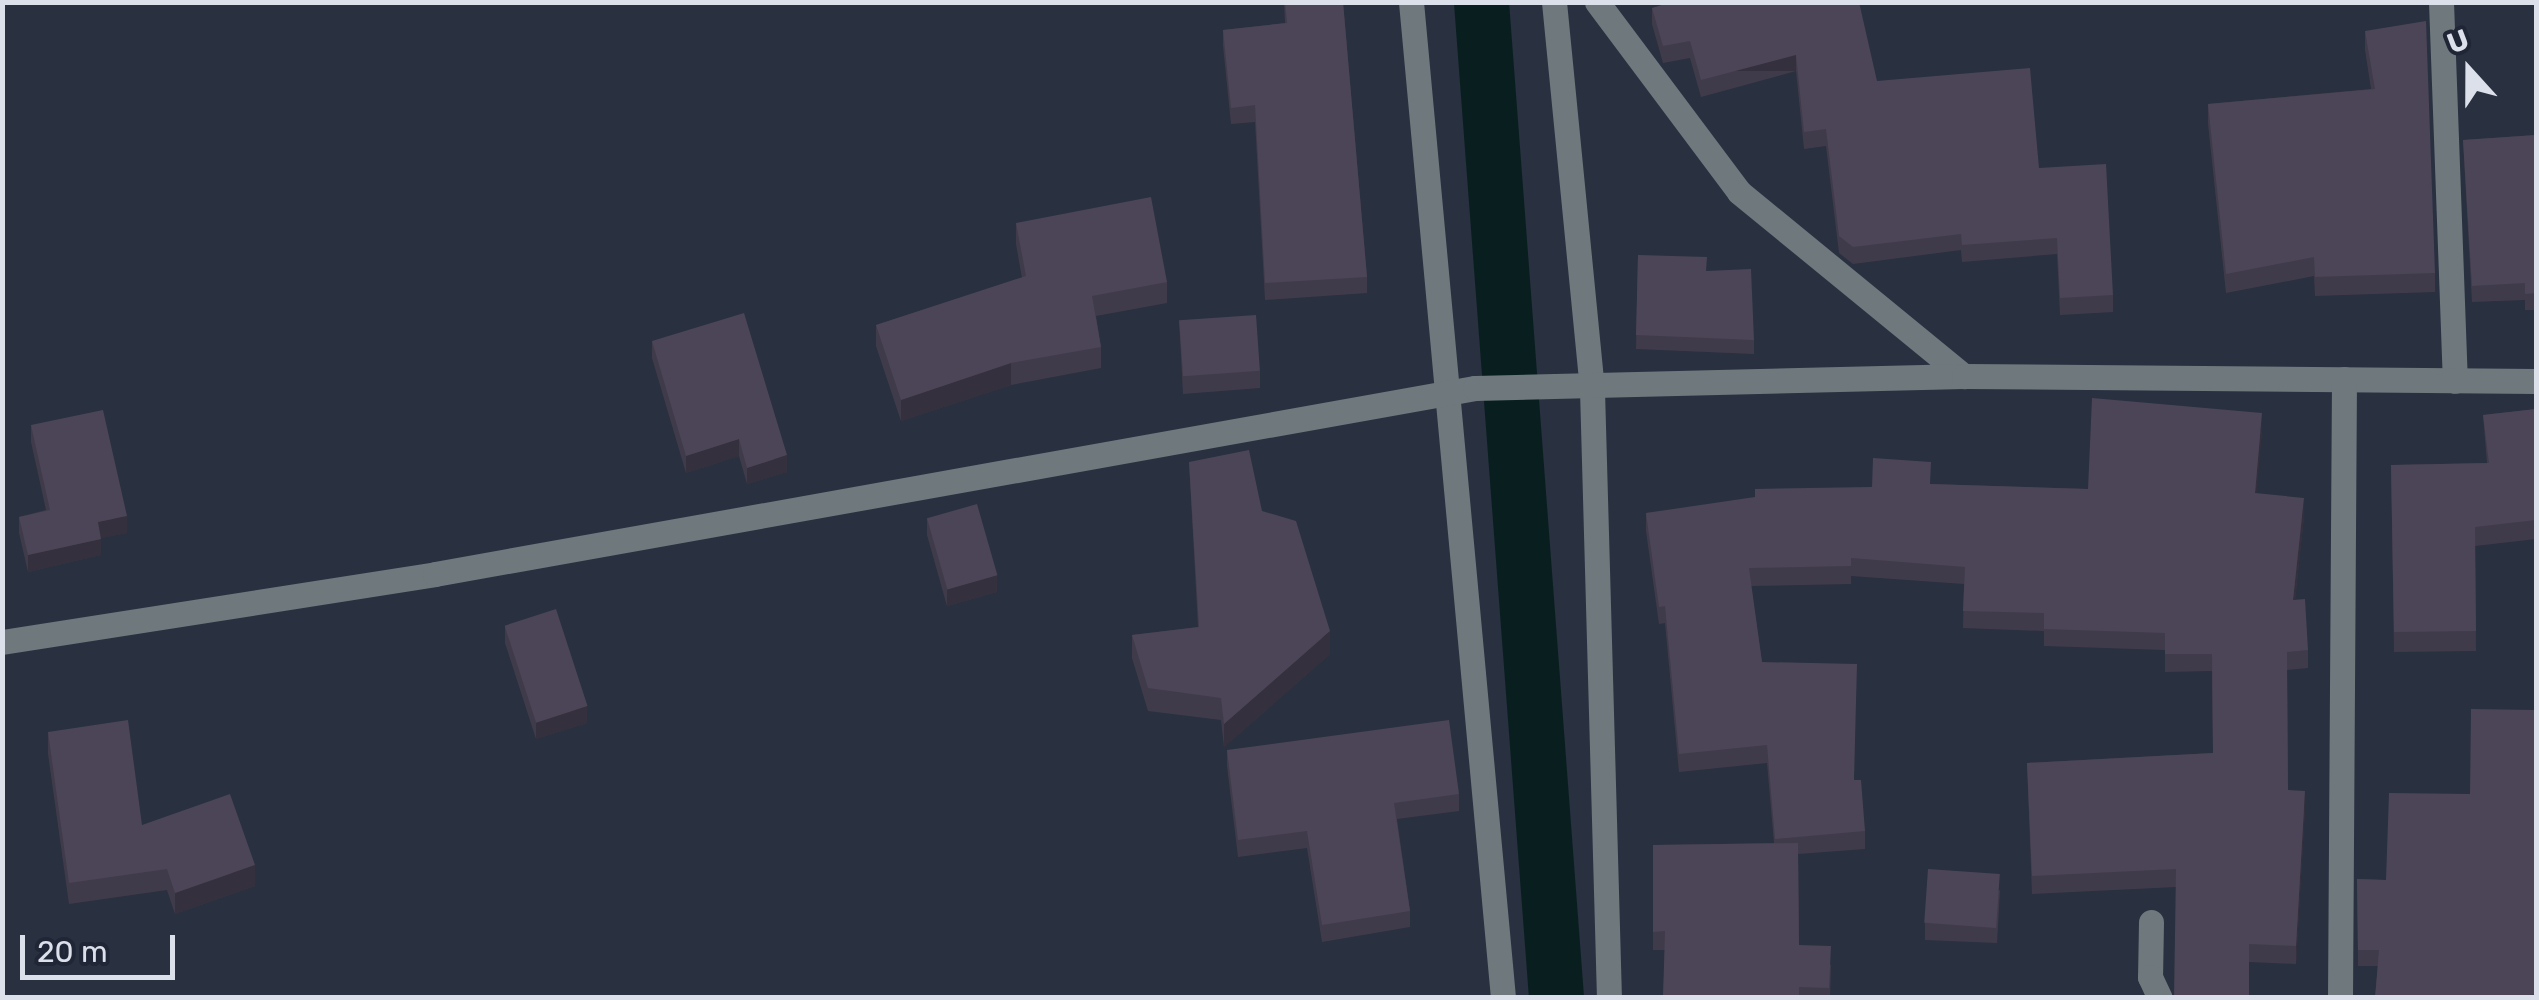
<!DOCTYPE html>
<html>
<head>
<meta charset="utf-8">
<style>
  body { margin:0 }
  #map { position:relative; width:2539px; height:1000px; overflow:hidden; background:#293040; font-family:Rubik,sans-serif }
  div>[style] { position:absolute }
  .canal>* { height:55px; margin:-27.5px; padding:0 27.5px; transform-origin:27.5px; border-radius:27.5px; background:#091f1f }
  .minor>* { height:25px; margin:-12.5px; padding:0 12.5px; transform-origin:12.5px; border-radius:12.5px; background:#6f787d }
  .wall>* { inset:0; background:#403b4b }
  .shaded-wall>* { inset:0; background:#34303d; transform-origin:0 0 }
  .building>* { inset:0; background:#4b4557; transform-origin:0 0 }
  span { translate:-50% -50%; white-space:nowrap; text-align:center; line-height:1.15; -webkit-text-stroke:8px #202635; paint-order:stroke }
  .frame { position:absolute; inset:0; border:5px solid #dce0eb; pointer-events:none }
  .north { position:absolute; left:2419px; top:20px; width:100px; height:100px; -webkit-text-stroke:8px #202635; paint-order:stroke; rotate:339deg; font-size:28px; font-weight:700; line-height:40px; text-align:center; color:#dce0eb }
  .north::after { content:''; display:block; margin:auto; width:35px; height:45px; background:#dce0eb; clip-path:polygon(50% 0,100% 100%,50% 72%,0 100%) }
  .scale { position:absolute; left:20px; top:935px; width:155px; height:45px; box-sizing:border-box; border:5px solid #dce0eb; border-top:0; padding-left:12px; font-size:30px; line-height:35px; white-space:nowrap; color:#dce0eb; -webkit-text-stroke:8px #202635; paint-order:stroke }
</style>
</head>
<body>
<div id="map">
  <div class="canal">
    <i style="left:1481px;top:2px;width:999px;rotate:85.69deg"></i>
  </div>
  <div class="minor">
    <i style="left:1411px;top:2px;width:1000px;rotate:84.72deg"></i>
    <i style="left:1554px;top:2px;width:390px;rotate:84.4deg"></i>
    <i style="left:1592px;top:390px;width:608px;rotate:88.4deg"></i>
    <i style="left:1597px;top:2px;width:237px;rotate:53.2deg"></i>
    <i style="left:1739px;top:192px;width:291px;rotate:39.3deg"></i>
    <i style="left:2441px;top:2px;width:379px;rotate:87.9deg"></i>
    <i style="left:2px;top:642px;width:438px;rotate:-8.9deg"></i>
    <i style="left:435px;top:574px;width:1057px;rotate:-10.14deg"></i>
    <i style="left:1475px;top:388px;width:489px;rotate:-1.4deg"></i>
    <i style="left:1964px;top:376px;width:572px;rotate:0.5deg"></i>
    <i style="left:2151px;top:922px;width:55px;rotate:91deg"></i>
    <i style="left:2150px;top:977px;width:23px;rotate:65deg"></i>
    <i style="left:2340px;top:998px;width:619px;rotate:-89.63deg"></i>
  </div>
  <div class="wall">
    <i style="clip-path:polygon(1284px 2px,1343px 2px,1367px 277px,1367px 293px,1265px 300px,1255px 122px,1231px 124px,1223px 46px,1223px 30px,1285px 23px)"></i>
    <i style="clip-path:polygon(1652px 8px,1877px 81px,2039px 168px,2113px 295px,2113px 312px,2060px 315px,2057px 254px,1962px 262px,1961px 250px,1853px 264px,1839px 253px,1826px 146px,1804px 149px,1796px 71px,1701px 97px,1690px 58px,1663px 63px,1652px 24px)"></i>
    <i style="clip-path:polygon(2365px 31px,2435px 273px,2435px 292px,2315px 296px,2314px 276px,2226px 293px,2208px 124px,2208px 104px,2371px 89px,2365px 50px)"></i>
    <i style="clip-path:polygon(2536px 135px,2536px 310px,2525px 310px,2525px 300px,2472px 302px,2463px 140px)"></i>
    <i style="clip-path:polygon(1016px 223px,1167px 282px,1167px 303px,1096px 316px,1101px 347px,1101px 368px,1011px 385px,901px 421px,876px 346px,876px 325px,1022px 278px,1016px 244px)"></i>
    <i style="clip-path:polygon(1638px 255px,1707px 271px,1754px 340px,1754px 354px,1636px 349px)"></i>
    <i style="clip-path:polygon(1179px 320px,1260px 371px,1260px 388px,1183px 394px)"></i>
    <i style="clip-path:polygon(652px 341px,787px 472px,747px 484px,739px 456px,686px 473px,652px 358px)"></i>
    <i style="clip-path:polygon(2536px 409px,2536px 539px,2475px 546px,2476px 651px,2394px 652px,2391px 465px,2487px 463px,2483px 415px)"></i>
    <i style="clip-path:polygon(31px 425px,127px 533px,101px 538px,101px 555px,28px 572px,19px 533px,19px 517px,46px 510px,31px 442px)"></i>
    <i style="clip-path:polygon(2262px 431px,2256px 493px,2304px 516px,2295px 600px,2308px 650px,2308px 668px,2287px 670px,2288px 790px,2305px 808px,2296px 964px,2249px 962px,2176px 887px,2032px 894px,2027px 763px,2213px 753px,2212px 671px,2165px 672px,2165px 650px,2044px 646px,2044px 631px,1963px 628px,1964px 584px,1851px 576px,1851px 584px,1751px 586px,1762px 662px,1854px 780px,1865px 831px,1865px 849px,1798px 854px,1799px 945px,1831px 965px,1830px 998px,1663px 998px,1665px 950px,1653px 950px,1653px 845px,1774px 843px,1767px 763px,1679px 772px,1665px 623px,1659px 624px,1646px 531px,1646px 513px,1872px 487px,1931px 484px,2088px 489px)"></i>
    <i style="clip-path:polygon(1189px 462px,1262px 511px,1330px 654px,1224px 747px,1221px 720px,1148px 711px,1132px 658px,1132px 635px,1198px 627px)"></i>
    <i style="clip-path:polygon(927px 518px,997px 592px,947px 606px,927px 535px)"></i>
    <i style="clip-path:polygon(505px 626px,587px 723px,536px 739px,505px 643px)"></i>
    <i style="clip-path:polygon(2536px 710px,2536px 998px,2375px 998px,2378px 966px,2358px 966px,2357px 879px,2386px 880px,2470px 794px)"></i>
    <i style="clip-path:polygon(48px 732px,142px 825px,255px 886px,175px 914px,167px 890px,69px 904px,48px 754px)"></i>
    <i style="clip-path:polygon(1227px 750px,1459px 794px,1459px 811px,1397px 819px,1410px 911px,1410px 927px,1322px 942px,1307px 848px,1238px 857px,1227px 766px)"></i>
    <i style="clip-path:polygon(2000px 890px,1997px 943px,1925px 940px,1925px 923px)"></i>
  </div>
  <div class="shaded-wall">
    <i style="left:1796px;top:55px;width:16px;height:98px;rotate:90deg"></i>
    <i style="clip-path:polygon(1011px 363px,1011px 385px,901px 421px,901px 400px)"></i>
    <i style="clip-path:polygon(2262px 413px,2262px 431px,2255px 511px,2255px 493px)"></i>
    <i style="clip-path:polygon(739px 439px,739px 456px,686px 473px,686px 456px)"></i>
    <i style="clip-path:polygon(787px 455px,787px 472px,747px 484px,747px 468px)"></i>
    <i style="clip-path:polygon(2304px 498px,2304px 516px,2293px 618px,2293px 600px)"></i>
    <i style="clip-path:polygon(127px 516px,127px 533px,98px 539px,98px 522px)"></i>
    <i style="clip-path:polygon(101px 539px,101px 555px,28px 572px,28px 555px)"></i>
    <i style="clip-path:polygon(997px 575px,997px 592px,947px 606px,947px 589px)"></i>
    <i style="clip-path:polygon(1330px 631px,1330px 654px,1224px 747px,1224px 724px)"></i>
    <i style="clip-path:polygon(587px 706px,587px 723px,536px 739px,536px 722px)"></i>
    <i style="clip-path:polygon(2305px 791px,2305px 808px,2296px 964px,2296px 946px)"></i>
    <i style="clip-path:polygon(255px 865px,255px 886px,175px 914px,175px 893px)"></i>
  </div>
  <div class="building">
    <i style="clip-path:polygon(1285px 2px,1343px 2px,1367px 277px,1265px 283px,1255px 105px,1231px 108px,1223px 30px,1287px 23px)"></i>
    <i style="clip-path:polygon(1671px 2px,1859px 2px,1877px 81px,2030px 68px,2039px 168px,2106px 164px,2113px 295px,2060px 298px,2057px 238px,1962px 245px,1961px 234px,1853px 247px,1839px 236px,1826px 129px,1804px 132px,1796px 55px,1701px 80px,1690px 41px,1663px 46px,1652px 8px)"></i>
    <i style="clip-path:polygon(2426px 21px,2435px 273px,2315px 277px,2314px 257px,2226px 274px,2208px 104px,2375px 89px,2365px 31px)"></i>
    <i style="clip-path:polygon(2536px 135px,2536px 293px,2525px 294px,2525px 283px,2472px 286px,2463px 140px)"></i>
    <i style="clip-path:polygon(1151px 197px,1167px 282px,1092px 296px,1101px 347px,1011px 363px,901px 400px,876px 325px,1026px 276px,1016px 223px)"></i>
    <i style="clip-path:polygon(1638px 255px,1707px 257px,1706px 271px,1751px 269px,1754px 340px,1636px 335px)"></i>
    <i style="clip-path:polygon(744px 313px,787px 455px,747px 468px,739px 439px,686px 456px,652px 341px)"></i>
    <i style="left:1256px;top:315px;width:56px;height:77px;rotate:86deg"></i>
    <i style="clip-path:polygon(2092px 398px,2262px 413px,2255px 493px,2304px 498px,2293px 600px,2305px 599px,2308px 650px,2287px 652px,2288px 790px,2305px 791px,2296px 946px,2249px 944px,2249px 998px,2174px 998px,2176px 869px,2032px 876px,2027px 763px,2213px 753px,2212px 654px,2165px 654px,2165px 633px,2044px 629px,2044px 613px,1963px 611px,1965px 567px,1851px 558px,1851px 566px,1749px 568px,1762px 662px,1857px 664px,1854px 780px,1861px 780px,1865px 831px,1775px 839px,1767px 745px,1679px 754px,1665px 606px,1659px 607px,1646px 513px,1755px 497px,1755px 489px,1872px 487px,1873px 458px,1931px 462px,1930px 484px,2088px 489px)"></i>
    <i style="clip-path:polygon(2536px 409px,2536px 520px,2475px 527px,2476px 631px,2394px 632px,2391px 465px,2489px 463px,2483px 415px)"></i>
    <i style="clip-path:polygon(103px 410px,127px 516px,98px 522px,101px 539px,28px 555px,19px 517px,50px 510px,31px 425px)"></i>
    <i style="clip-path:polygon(1249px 450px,1262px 511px,1296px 521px,1330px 631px,1224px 724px,1221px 698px,1148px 688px,1132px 635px,1199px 627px,1189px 462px)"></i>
    <i style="left:977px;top:504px;width:74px;height:52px;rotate:74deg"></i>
    <i style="left:556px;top:609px;width:102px;height:54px;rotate:72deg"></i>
    <i style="clip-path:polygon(2471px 709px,2536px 710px,2536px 994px,2508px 998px,2375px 998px,2379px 950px,2358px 950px,2357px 879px,2386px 880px,2389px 793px,2470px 794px)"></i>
    <i style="clip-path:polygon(128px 720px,142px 825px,230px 794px,255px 865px,175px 893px,167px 869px,69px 883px,48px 732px)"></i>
    <i style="clip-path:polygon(1449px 720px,1459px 794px,1394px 803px,1410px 911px,1322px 925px,1307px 831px,1238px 840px,1227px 750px)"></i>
    <i style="clip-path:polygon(1798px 843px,1799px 945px,1831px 946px,1829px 988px,1799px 987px,1799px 998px,1663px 998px,1665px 931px,1653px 932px,1653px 845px)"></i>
    <i style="left:1928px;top:869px;width:72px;height:54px;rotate:4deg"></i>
  </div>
  <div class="frame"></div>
  <div class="north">U</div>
  <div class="scale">20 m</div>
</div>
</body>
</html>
